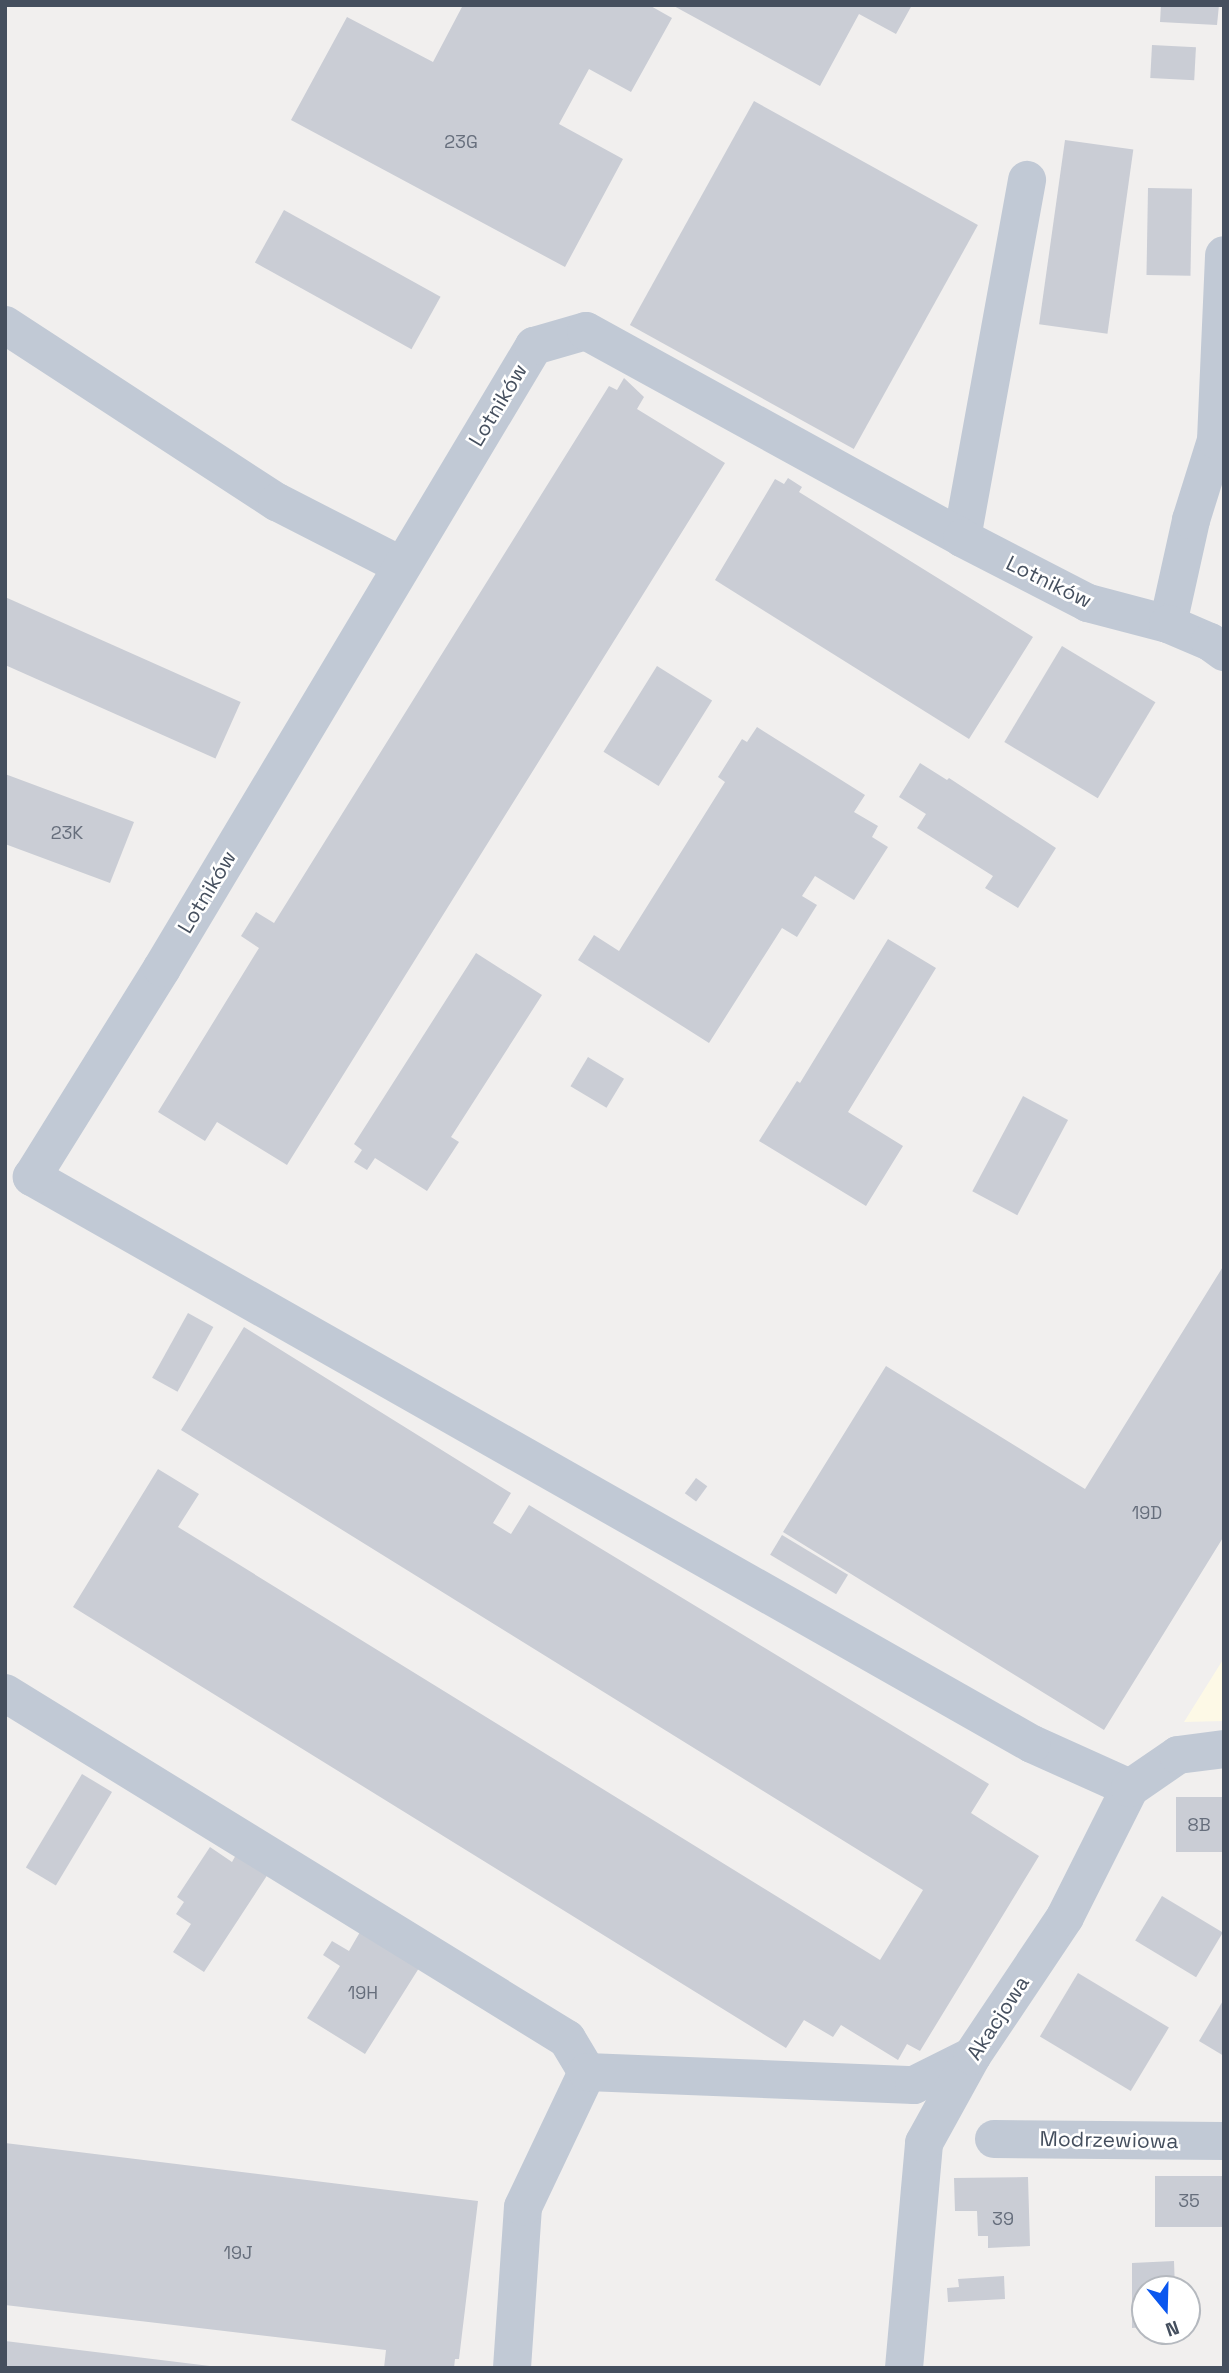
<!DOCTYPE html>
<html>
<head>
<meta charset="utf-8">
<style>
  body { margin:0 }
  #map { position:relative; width:1229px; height:2373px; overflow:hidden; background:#f1efee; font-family:"Space Grotesk",sans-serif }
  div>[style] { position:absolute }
  .commercial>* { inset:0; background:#fdf9e6 }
  .building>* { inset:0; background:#cacdd5; transform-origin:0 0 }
  .minor>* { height:38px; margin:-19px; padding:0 19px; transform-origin:19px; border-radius:19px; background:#c1c9d5 }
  span { translate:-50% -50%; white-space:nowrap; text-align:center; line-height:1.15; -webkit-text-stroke:5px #fff; paint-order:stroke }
  .number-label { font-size:18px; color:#666e7c }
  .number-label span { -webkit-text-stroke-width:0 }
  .street-label { font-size:21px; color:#454f5e }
  .frame { position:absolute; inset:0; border:7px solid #454f5e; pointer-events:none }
  .north { position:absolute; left:1131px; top:2275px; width:70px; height:70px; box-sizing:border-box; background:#fff; border:2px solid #b5b9bf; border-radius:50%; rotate:161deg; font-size:19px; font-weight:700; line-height:28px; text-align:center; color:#454f5e }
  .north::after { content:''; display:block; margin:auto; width:24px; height:32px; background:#0b57ef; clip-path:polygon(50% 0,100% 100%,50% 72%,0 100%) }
</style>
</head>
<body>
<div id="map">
  <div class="commercial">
    <i style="clip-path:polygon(1224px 1658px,1224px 1721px,1184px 1722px)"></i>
  </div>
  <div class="building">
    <i style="clip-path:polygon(463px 5px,649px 5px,672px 18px,631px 92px,589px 69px,559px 124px,623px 159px,565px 267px,291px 120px,347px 17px,433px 62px)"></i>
    <i style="clip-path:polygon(672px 5px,912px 5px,896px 34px,859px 14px,820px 86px)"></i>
    <i style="clip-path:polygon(1161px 5px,1219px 5px,1217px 25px,1160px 22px)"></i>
    <i style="left:1152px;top:45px;width:44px;height:33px;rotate:3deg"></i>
    <i style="left:754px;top:101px;width:256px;height:256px;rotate:29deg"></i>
    <i style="left:1065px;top:140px;width:69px;height:186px;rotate:8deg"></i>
    <i style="left:1148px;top:188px;width:44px;height:87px;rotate:1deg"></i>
    <i style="left:284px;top:210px;width:179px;height:60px;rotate:29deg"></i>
    <i style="clip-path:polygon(624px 378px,644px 397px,637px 409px,725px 463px,287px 1165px,217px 1122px,205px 1141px,158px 1112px,259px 948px,241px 936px,256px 912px,274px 923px,609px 386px,617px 390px)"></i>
    <i style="clip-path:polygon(788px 478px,802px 487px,799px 492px,1033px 637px,969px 739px,715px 580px,775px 479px,784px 484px)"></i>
    <i style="left:5px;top:597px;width:258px;height:62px;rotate:24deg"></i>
    <i style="left:1062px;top:646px;width:109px;height:112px;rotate:31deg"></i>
    <i style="left:657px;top:666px;width:65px;height:101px;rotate:32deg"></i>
    <i style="clip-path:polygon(757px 727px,865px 795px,854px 812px,878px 826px,872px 837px,888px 847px,854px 900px,815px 876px,802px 896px,817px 905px,797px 937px,782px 928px,709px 1043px,578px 960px,594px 935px,619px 951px,725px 782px,718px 777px,742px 739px,747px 742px)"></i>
    <i style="clip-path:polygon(920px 763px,947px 780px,949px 778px,1056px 848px,1018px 908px,985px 888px,993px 876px,917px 828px,926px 814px,899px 797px)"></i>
    <i style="clip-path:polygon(5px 774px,134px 822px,110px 883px,5px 844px)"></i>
    <i style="clip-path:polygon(888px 939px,936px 968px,848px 1112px,903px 1146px,866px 1206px,759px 1141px,797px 1081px,800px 1083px)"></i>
    <i style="clip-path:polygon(476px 953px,542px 995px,451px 1137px,459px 1142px,427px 1191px,375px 1158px,367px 1170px,354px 1162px,362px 1150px,354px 1144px)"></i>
    <i style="left:588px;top:1057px;width:42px;height:34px;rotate:31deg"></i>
    <i style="left:1023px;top:1096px;width:51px;height:108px;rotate:28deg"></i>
    <i style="clip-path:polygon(1224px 1265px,1224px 1536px,1104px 1730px,783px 1532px,886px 1366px,1085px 1489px)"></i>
    <i style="left:188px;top:1313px;width:29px;height:74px;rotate:29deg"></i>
    <i style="clip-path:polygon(244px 1327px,511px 1493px,493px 1523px,511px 1534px,529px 1505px,989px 1784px,971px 1813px,1039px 1856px,920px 2051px,907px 2044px,898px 2060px,841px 2025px,833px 2037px,804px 2020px,786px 2048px,73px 1607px,158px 1469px,199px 1494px,178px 1527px,880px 1960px,923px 1890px,181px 1430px)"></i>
    <i style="left:696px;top:1478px;width:14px;height:19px;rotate:36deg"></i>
    <i style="left:782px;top:1535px;width:77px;height:23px;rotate:31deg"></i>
    <i style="left:82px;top:1774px;width:35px;height:109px;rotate:31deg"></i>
    <i style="left:1176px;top:1797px;width:48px;height:55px"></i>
    <i style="clip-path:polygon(210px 1847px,232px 1862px,237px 1853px,268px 1874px,204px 1972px,173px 1952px,191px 1924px,176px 1914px,184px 1902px,177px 1897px)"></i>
    <i style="left:1162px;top:1896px;width:71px;height:52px;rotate:31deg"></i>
    <i style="clip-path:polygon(360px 1932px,419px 1968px,365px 2054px,307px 2018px,340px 1966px,323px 1955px,332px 1941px,349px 1951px)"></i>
    <i style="left:1078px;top:1973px;width:106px;height:74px;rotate:31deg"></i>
    <i style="clip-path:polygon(1224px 1999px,1224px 2056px,1199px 2041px)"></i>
    <i style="clip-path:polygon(5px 2143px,478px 2201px,459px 2359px,455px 2359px,454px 2368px,384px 2368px,386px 2350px,5px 2305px)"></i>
    <i style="left:1155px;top:2176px;width:69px;height:51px"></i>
    <i style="clip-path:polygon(1028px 2177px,1030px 2246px,988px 2248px,988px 2236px,978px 2236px,977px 2211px,955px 2211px,954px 2178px)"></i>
    <i style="clip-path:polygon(1174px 2261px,1175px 2289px,1145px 2289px,1145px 2327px,1132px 2328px,1132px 2263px)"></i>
    <i style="clip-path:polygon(1004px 2276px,1005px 2299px,948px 2302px,947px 2288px,959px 2287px,958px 2279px)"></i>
    <i style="clip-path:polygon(5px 2341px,210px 2366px,210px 2368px,5px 2368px)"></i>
  </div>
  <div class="minor">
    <i style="left:5px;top:325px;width:325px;rotate:33.1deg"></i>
    <i style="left:277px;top:502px;width:140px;rotate:27.1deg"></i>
    <i style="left:962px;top:538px;width:364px;rotate:-79.7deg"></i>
    <i style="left:1168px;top:624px;width:107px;rotate:-77.5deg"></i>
    <i style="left:1191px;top:520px;width:84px;rotate:-72.6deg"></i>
    <i style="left:1216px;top:440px;width:185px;rotate:-87.5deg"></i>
    <i style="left:5px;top:1693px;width:660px;rotate:31.62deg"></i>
    <i style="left:567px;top:2039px;width:39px;rotate:59deg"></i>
    <i style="left:1130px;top:1788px;width:107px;rotate:-155.8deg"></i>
    <i style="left:1032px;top:1744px;width:1150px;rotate:-150.45deg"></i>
    <i style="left:32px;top:1177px;width:246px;rotate:-58.1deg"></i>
    <i style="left:162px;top:968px;width:725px;rotate:-59.12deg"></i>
    <i style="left:534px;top:346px;width:54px;rotate:-16.1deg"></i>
    <i style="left:586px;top:331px;width:429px;rotate:28.8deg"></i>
    <i style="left:962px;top:538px;width:142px;rotate:27.3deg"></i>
    <i style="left:1088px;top:603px;width:83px;rotate:14.7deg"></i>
    <i style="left:1168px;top:624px;width:46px;rotate:23.2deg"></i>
    <i style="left:1210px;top:642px;width:17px;rotate:36deg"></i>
    <i style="left:994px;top:2139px;width:230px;rotate:0.5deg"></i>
    <i style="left:512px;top:2368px;width:161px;rotate:-86.1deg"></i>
    <i style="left:523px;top:2207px;width:149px;rotate:-64.6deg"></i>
    <i style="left:587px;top:2072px;width:327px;rotate:2.3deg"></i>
    <i style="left:914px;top:2085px;width:65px;rotate:-26.6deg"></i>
    <i style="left:904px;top:2368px;width:226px;rotate:-84.9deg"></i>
    <i style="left:924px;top:2143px;width:99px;rotate:-61.1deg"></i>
    <i style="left:972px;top:2056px;width:167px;rotate:-56.2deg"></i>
    <i style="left:1065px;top:1917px;width:144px;rotate:-63.3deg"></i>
    <i style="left:1130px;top:1788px;width:58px;rotate:-34.5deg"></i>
    <i style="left:1178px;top:1755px;width:46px;rotate:-7.4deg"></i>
  </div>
  <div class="number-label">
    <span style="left:461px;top:142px">23G</span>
    <span style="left:67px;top:833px">23K</span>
    <span style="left:1147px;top:1513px">19D</span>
    <span style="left:1199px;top:1825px">8B</span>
    <span style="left:363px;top:1993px">19H</span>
    <span style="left:1189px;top:2201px">35</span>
    <span style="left:1003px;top:2219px">39</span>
    <span style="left:238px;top:2253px">19J</span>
  </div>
  <div class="street-label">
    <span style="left:498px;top:405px;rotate:-59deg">Lotników</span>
    <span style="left:1049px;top:582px;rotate:26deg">Lotników</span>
    <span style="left:207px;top:892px;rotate:-59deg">Lotników</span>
    <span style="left:998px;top:2018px;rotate:-57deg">Akacjowa</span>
    <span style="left:1109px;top:2140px;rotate:1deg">Modrzewiowa</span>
  </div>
  <div class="frame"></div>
  <div class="north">N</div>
</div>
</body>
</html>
